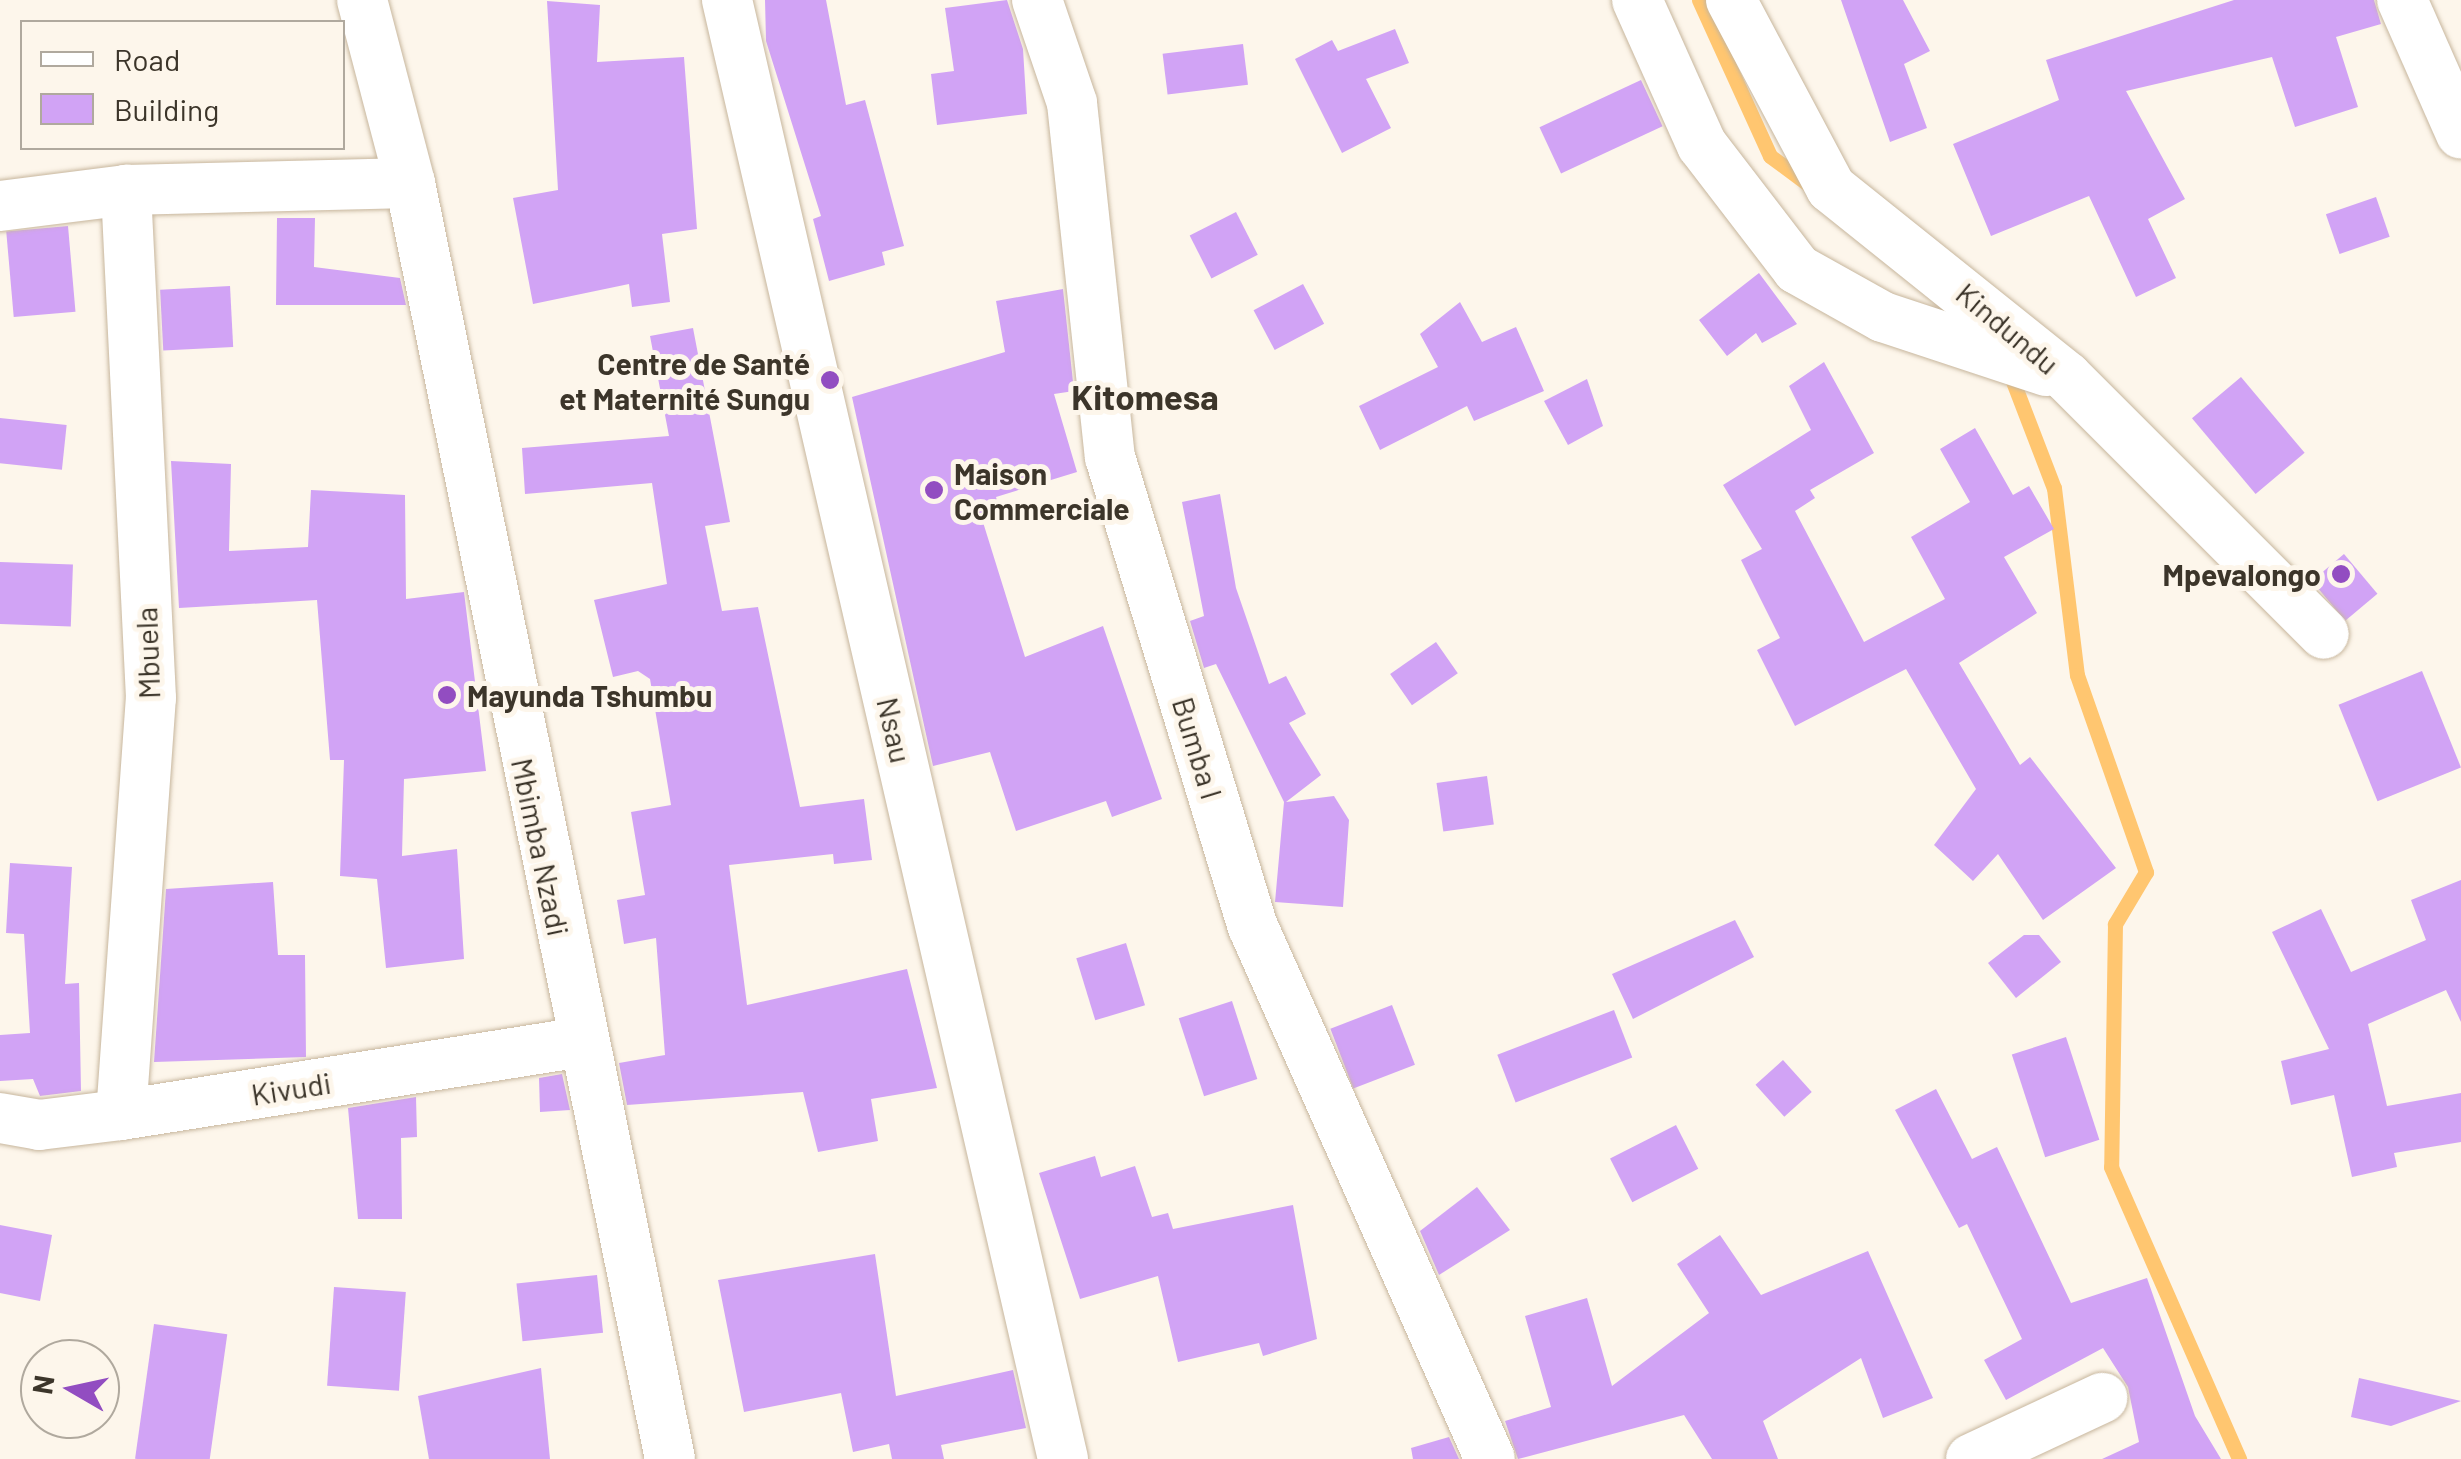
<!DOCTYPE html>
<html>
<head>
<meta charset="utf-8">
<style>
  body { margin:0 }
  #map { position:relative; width:2461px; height:1459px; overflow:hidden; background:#fdf6eb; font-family:Barlow,sans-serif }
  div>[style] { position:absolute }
  .stream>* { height:15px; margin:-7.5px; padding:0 7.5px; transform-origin:7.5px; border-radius:7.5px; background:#ffc670 }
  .building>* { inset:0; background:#d1a3f5; transform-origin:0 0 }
  .roads { filter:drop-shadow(0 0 2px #c7b69d) drop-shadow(0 0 2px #c7b69d) }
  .street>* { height:50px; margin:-25px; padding:0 25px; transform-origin:25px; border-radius:25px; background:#fff }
  .dots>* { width:28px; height:28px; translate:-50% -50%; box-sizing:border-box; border:5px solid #fdf6eb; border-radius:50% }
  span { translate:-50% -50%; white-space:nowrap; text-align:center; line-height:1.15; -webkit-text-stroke:10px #fdf6eb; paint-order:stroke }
  .street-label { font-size:30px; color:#3c352a }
  .poi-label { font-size:30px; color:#3c352a; font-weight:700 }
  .right { translate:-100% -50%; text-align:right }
  .left { translate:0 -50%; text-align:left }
  .quarter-label { font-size:35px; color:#3c352a; font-weight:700 }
  .legend { position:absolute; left:20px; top:20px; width:325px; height:130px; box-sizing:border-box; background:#fdf6eb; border:2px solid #b0a99e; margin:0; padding:12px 18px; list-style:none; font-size:30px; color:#3c352a }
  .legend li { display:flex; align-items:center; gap:20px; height:50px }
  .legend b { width:50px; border:2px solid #b0a99e }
  .north { position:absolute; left:20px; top:1339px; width:100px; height:100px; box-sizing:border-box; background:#fdf6eb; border:2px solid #b0a99e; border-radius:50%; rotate:279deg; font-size:28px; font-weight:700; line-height:40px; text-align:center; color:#3c352a }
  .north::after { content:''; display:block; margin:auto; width:35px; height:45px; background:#924dc1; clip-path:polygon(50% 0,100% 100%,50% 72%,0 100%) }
</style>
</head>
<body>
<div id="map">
  <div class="stream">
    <i style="left:1699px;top:0;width:171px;rotate:65.5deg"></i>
    <i style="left:1770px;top:156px;width:47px;rotate:36.4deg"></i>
    <i style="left:2009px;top:371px;width:125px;rotate:69deg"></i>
    <i style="left:2054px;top:488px;width:188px;rotate:83deg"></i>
    <i style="left:2077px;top:675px;width:209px;rotate:70.7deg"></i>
    <i style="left:2146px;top:872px;width:61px;rotate:120.8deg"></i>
    <i style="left:2115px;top:924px;width:243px;rotate:90.9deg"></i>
    <i style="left:2111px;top:1167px;width:319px;rotate:66.3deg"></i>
  </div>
  <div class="building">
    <i style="clip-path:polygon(765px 0,826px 0,846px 105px,865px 100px,904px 246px,882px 252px,885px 265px,829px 281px,813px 219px,821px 216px,766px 41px)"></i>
    <i style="clip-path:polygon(1007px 0,1023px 49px,1027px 114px,937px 125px,931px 74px,954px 71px,945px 8px)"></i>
    <i style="clip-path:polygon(1841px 0,1903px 0,1930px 51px,1904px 64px,1927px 128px,1890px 142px)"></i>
    <i style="clip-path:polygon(2234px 0,2374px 0,2381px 24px,2336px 37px,2358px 107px,2295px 127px,2272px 57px,2126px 91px,2185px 199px,2148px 219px,2176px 278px,2136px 297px,2089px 196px,1991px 236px,1953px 144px,2059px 100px,2046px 60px)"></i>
    <i style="clip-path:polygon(547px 1px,600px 5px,597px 62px,684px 57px,697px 229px,662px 234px,670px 302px,632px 307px,629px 284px,533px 304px,513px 198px,558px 190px)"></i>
    <i style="clip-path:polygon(1395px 29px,1409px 63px,1366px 79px,1391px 128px,1342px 153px,1295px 59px,1332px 40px,1338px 51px)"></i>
    <i style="left:1243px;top:44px;width:41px;height:81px;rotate:83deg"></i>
    <i style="left:1641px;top:80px;width:51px;height:112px;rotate:65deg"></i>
    <i style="left:2376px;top:197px;width:42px;height:53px;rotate:71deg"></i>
    <i style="left:1236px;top:212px;width:48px;height:52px;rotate:63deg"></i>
    <i style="clip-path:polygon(277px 218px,315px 218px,314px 267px,400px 278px,406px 305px,276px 305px)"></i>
    <i style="left:68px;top:226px;width:86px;height:62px;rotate:85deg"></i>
    <i style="clip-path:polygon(1759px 273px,1797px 324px,1762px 343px,1756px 333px,1727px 356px,1699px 320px)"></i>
    <i style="left:1303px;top:284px;width:45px;height:56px;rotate:62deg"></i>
    <i style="left:230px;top:286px;width:61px;height:70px;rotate:87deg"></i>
    <i style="clip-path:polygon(1063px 289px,1074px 391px,1054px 394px,1077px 472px,996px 497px,1001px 514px,982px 519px,1025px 657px,1103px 626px,1162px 799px,1112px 817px,1106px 801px,1016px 831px,990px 752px,933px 766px,852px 397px,1005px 352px,996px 301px)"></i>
    <i style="clip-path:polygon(1460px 302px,1482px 342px,1516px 327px,1544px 391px,1474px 421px,1467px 406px,1380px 450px,1359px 406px,1438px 367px,1420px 334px)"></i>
    <i style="clip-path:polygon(693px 328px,730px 522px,705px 526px,722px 611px,758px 607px,800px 807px,864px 799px,872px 860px,834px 864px,833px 854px,729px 865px,747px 1005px,907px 969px,937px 1088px,871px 1099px,878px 1141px,818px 1152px,803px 1092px,627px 1105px,619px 1063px,665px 1055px,656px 938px,624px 944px,617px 900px,645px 895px,631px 812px,671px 805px,650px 679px,638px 671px,613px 677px,594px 600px,667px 584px,652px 483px,525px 494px,522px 448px,669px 436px,650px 336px)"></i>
    <i style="clip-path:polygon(1824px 362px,1874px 453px,1810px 490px,1815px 498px,1795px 511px,1864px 642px,1945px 599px,1911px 537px,1970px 502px,1940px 449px,1975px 428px,2013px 495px,2029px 486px,2054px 529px,2004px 557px,2037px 613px,1959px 663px,2020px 765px,2030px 757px,2116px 868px,2043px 920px,1998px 854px,1973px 881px,1934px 845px,1976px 789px,1906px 669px,1795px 726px,1757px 650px,1780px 638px,1741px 560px,1762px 549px,1723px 485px,1811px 430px,1789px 386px)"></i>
    <i style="left:2241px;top:377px;width:99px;height:64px;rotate:50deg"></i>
    <i style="clip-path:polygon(1587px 379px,1603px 426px,1568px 445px,1544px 401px)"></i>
    <i style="left:0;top:418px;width:67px;height:45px;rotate:6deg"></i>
    <i style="clip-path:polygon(171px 461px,231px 464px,229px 551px,308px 547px,311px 490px,405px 495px,406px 599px,464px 592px,486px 771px,404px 779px,402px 856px,457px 849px,464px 959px,386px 968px,377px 879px,340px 876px,344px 760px,330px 760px,317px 600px,179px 608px)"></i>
    <i style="clip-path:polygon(1220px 494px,1236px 588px,1269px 684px,1286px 676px,1306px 714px,1289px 723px,1321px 775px,1286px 802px,1334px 796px,1349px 820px,1343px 907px,1275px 902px,1284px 802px,1216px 664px,1204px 668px,1190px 621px,1204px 616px,1182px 502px)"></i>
    <i style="left:2344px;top:554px;width:52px;height:42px;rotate:50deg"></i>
    <i style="left:0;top:562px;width:73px;height:62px;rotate:2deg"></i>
    <i style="left:1436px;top:642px;width:38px;height:56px;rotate:55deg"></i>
    <i style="left:2422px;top:671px;width:104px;height:90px;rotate:68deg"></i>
    <i style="left:1487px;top:776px;width:49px;height:51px;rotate:82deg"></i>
    <i style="clip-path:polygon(10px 863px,72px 867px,65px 984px,79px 983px,81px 1091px,40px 1096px,33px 1079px,0 1081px,0 1035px,30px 1033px,24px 934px,6px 933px)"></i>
    <i style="clip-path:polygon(2461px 880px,2461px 1022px,2446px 990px,2368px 1024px,2387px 1106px,2461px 1093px,2461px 1142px,2394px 1153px,2397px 1167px,2352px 1177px,2334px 1095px,2291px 1105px,2281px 1061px,2329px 1049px,2272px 932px,2321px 909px,2351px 972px,2426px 940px,2411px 900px)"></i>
    <i style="clip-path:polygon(273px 882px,278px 955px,305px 955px,306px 1057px,154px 1062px,166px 889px)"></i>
    <i style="clip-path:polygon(1735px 920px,1754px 957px,1633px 1019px,1612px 974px)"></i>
    <i style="clip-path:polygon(2024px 935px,2039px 935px,2061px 962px,2016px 998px,1988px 963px)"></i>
    <i style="left:1126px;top:943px;width:65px;height:52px;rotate:73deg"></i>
    <i style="left:1232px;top:1001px;width:82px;height:56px;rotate:72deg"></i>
    <i style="left:1392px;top:1005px;width:64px;height:66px;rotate:69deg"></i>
    <i style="left:1614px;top:1010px;width:51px;height:125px;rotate:69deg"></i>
    <i style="left:2066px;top:1037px;width:108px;height:57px;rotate:72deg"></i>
    <i style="left:1783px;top:1060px;width:43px;height:37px;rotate:48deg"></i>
    <i style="clip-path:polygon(562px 1074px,570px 1110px,540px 1112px,539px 1078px)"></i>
    <i style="clip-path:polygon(1936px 1089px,1972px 1159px,1997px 1147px,2071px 1303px,2147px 1278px,2195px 1416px,2221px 1459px,2102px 1459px,2139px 1442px,2128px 1387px,2103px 1348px,2006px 1400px,1984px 1360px,2022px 1339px,1967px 1224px,1959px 1228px,1895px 1110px)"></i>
    <i style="clip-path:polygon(416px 1097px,417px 1137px,401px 1138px,402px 1219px,358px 1219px,348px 1108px)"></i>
    <i style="left:1676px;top:1125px;width:49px;height:74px;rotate:63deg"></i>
    <i style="clip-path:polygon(1095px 1156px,1101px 1177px,1135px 1166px,1152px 1217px,1168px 1213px,1173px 1229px,1293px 1205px,1317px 1339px,1263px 1356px,1259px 1343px,1178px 1362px,1158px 1276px,1080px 1299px,1039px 1173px)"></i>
    <i style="clip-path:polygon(1477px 1187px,1510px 1230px,1439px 1275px,1420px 1231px)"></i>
    <i style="clip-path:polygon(0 1225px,52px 1235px,40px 1301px,0 1293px)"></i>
    <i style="clip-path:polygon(1720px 1235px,1761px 1295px,1868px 1251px,1933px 1398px,1883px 1418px,1861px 1358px,1763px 1421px,1778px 1459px,1712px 1459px,1684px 1415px,1518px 1459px,1505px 1421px,1551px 1407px,1525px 1316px,1587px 1298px,1612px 1386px,1709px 1313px,1677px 1264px)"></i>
    <i style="clip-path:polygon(875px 1254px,896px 1396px,1013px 1370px,1026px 1428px,941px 1445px,944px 1459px,892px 1459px,889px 1444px,853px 1452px,841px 1393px,744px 1412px,718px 1280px)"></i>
    <i style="left:597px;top:1275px;width:58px;height:81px;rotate:84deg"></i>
    <i style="left:334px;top:1287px;width:72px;height:99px;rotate:4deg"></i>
    <i style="left:154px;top:1324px;width:74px;height:136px;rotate:8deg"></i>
    <i style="clip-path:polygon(541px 1368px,550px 1459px,429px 1459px,418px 1396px)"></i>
    <i style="clip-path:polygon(2359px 1378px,2461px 1401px,2391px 1426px,2351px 1417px)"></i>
    <i style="clip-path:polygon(1449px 1437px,1459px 1459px,1413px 1459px,1411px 1448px)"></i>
  </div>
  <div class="roads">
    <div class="street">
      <i style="left:362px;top:0;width:189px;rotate:75.3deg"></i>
      <i style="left:410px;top:183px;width:1302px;rotate:78.48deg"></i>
      <i style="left:727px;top:0;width:1497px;rotate:77.03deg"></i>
      <i style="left:1037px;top:0;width:109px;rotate:71.2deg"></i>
      <i style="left:1072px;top:103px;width:356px;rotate:83.9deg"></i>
      <i style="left:1110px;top:457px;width:491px;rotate:73.1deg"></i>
      <i style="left:1253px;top:927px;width:582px;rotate:65.99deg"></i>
      <i style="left:1637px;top:0;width:159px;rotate:65.9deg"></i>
      <i style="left:1702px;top:145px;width:156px;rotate:52.5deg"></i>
      <i style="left:1797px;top:269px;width:98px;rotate:29.2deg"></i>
      <i style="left:1883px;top:317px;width:172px;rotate:18.3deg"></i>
      <i style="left:1731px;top:0;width:213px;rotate:62deg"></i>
      <i style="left:1831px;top:188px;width:302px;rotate:38.7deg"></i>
      <i style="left:2067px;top:377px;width:363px;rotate:45deg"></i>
      <i style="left:2402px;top:0;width:146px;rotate:66.2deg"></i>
      <i style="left:0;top:206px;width:127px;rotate:-7.2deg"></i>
      <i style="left:126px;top:190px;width:284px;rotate:-1.4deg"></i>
      <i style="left:121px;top:1115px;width:418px;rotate:-85.9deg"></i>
      <i style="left:151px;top:698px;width:509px;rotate:-92.82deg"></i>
      <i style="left:0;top:1118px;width:40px;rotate:10deg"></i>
      <i style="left:39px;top:1125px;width:83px;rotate:-7deg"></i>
      <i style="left:121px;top:1115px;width:468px;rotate:-9deg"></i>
      <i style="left:1971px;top:1459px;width:145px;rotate:-25deg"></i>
    </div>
  </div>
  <div class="dots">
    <i style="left:830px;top:380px;background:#924dc1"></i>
    <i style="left:934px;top:490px;background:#924dc1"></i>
    <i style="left:2341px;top:574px;background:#924dc1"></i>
    <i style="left:447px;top:695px;background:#924dc1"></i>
  </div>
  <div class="street-label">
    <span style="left:2008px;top:328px;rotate:40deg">Kindundu</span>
    <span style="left:147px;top:653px;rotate:-92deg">Mbuela</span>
    <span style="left:895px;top:730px;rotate:77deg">Nsau</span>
    <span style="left:1198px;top:748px;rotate:73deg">Bumba I</span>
    <span style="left:541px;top:847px;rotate:78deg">Mbimba Nzadi</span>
    <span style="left:291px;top:1088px;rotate:-9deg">Kivudi</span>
  </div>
  <div class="poi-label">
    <span class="right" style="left:810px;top:380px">Centre de Santé<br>et Maternité Sungu</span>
    <span class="left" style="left:954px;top:490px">Maison<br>Commerciale</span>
    <span class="right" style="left:2321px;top:574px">Mpevalongo</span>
    <span class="left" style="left:467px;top:695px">Mayunda Tshumbu</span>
  </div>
  <div class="quarter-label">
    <span style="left:1145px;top:396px">Kitomesa</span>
  </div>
  <ul class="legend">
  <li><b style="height:12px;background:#fff"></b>Road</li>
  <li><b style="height:28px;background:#d1a3f5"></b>Building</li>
  </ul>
  <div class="north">N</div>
</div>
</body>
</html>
